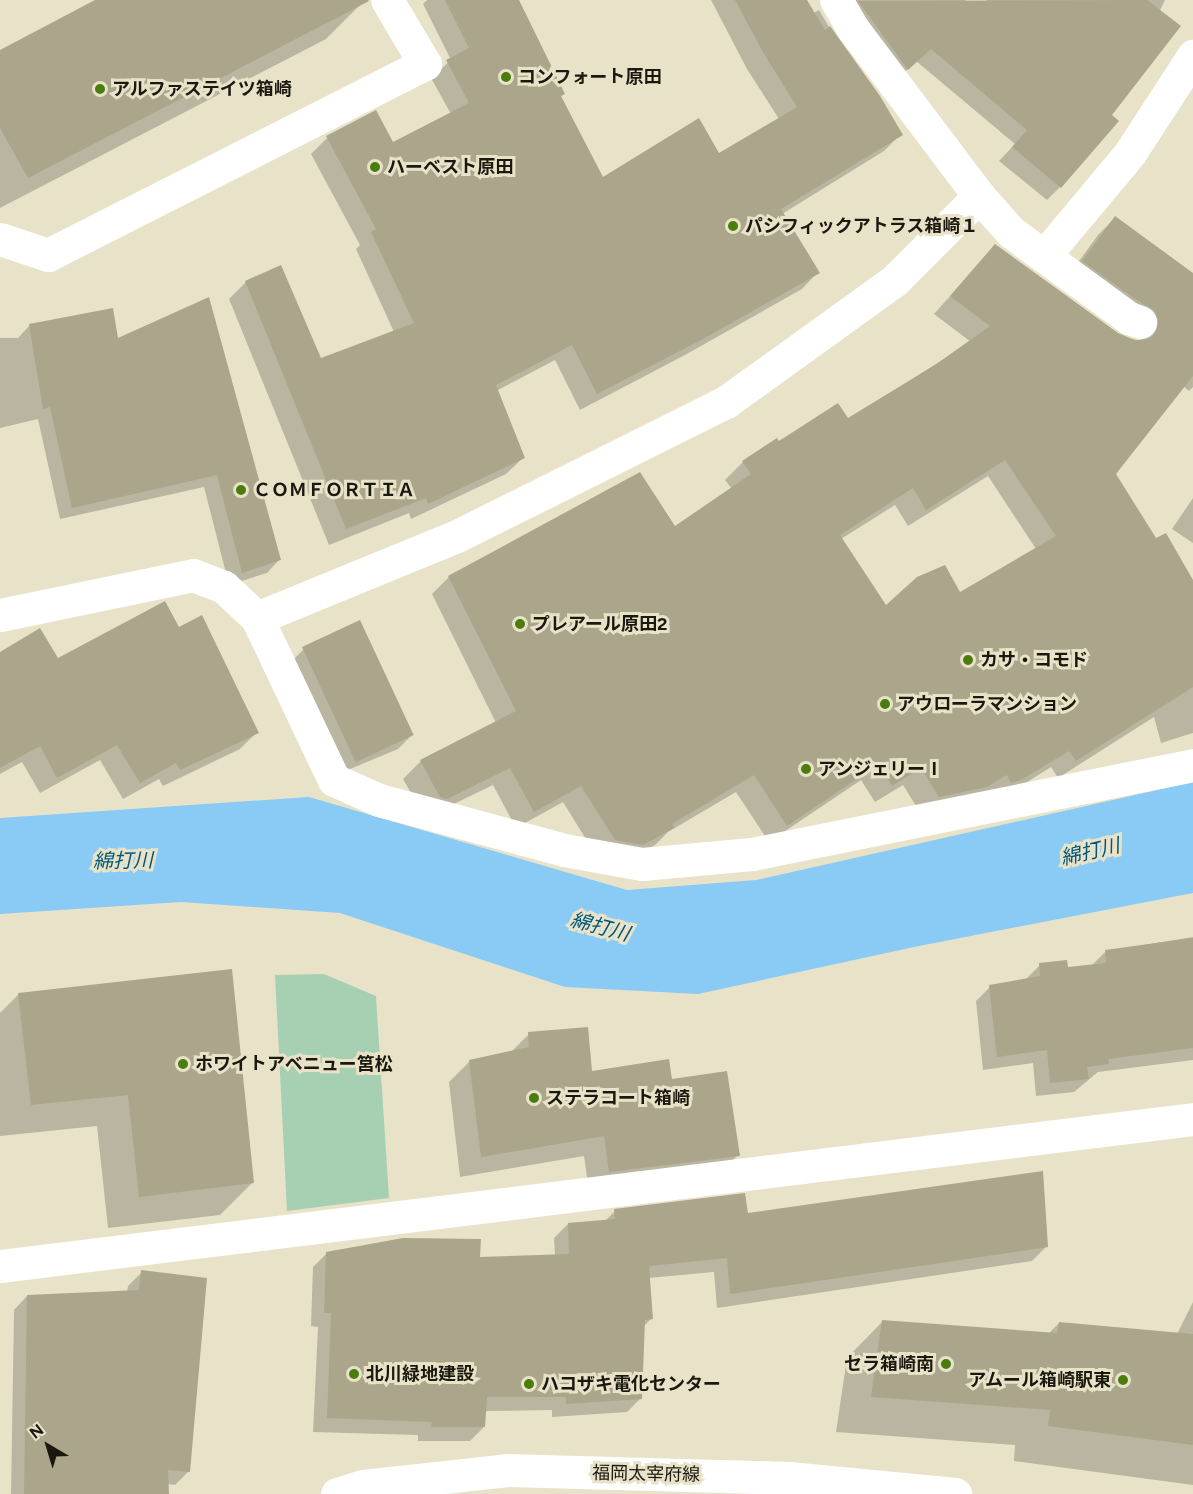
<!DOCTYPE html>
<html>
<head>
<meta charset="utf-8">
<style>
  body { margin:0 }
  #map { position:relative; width:1193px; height:1494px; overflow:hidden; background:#e8e3c8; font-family:Figtree,"Noto Sans JP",sans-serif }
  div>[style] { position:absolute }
  .green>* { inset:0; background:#a7d0b2 }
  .water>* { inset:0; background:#8acbf5 }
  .shadow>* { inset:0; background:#0003 }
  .building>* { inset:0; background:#aaa58b; transform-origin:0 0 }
  .street>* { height:33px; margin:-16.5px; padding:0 16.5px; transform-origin:16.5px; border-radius:16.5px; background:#fff }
  .primary>* { height:33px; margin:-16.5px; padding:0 16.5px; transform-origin:16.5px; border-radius:16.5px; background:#fff }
  .dots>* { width:16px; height:16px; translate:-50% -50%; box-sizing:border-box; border:3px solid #e8e3c8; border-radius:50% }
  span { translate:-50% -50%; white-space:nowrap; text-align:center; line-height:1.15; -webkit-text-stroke:6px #e8e3c8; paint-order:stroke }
  .poi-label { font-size:18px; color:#1a180f; font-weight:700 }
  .left { translate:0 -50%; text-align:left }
  .right { translate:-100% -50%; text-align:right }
  .street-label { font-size:18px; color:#1a180f }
  .water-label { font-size:20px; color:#00567d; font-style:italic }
  .north { position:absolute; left:18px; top:1416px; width:60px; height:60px; -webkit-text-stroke:4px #e8e3c8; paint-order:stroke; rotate:322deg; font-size:16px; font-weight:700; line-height:24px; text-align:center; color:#1a180f }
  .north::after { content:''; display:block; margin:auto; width:21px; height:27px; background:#1a180f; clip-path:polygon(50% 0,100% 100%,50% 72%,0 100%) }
</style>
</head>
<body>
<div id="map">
  <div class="green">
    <i style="clip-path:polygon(324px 974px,376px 996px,389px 1198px,287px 1211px,275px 975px)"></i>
  </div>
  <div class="water">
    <i style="clip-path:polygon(1193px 782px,1193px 893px,914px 947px,698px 994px,565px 987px,340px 913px,181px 902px,0 914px,0 818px,309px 797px,627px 890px,756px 880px)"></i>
  </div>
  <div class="shadow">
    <i style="clip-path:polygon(98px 0,358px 0,361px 4px,326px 39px,0 208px,0 52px)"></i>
    <i style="clip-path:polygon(427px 0,517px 0,559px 97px,602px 180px,719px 155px,779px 119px,747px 69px,711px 0,802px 0,810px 15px,819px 10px,837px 41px,901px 134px,884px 151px,782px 214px,818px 272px,802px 289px,685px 355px,580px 410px,555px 360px,496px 391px,523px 458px,506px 474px,411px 519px,409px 513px,329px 545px,229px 299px,246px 282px,320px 360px,394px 332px,356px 249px,360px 245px,311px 154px,327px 138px,393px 144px,451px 114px,431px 78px,451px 60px,423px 4px)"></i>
    <i style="clip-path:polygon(842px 0,965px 0,977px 11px,987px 0,1165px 0,1110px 115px,1060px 187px,1047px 200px,999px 161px,1015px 144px,916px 61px,894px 82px)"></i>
    <i style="clip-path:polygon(evenodd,1115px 218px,1193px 286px,1193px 387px,1189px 391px,1183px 386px,1114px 474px,1163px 551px,1193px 583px,1193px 733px,1161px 743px,1154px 717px,1058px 778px,1051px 767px,1003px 797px,921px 814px,903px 785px,875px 802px,861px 780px,769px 842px,736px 792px,668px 832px,655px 845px,628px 861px,597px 857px,563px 802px,516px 828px,493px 785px,429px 816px,423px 814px,403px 779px,421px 761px,496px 723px,432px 594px,449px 577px,674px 528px,732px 489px,725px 480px,743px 462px,777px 440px,779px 443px,847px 420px,971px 342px,934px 314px,995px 246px,1117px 335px,1141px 341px,1142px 337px,1066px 279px,1098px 235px,1115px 218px,988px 476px,1036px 549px,960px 594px,886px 607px,841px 539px,895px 505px,908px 526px,988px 476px)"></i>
    <i style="clip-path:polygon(208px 299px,279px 560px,267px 573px,229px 585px,204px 487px,60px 519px,38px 419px,0 428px,0 338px,18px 338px,30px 325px,117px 341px)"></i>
    <i style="clip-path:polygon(1193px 498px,1193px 543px,1172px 529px)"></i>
    <i style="clip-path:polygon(178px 629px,257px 732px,240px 749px,163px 786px,159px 779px,123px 799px,100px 760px,40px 793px,22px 762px,0 774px,0 653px,57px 660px)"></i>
    <i style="clip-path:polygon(304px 649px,412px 735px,398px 749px,338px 774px,290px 663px)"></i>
    <i style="clip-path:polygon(1193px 937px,1193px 1060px,1098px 1072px,1074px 1092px,1036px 1096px,1033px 1063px,983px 1070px,976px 1001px,990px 987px,1026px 979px,1040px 965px,1067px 968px,1091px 966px,1106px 951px)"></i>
    <i style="clip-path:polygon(19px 994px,252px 1183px,220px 1215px,108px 1228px,97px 1126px,0 1136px,0 1013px)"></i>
    <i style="clip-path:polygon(529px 1034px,590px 1073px,671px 1081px,738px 1155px,717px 1176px,589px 1192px,584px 1156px,460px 1177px,449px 1082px,470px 1061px,510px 1053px)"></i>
    <i style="clip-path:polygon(615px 1211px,747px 1215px,1046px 1247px,1032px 1261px,717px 1308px,714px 1272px,648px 1278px,652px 1318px,643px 1327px,641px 1398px,627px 1412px,552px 1417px,552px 1410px,485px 1411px,484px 1427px,470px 1441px,418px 1441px,418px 1435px,313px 1432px,318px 1327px,311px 1326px,313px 1267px,327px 1253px,478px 1258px,555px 1256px,554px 1238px,568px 1224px,604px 1222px)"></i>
    <i style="clip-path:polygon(142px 1272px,189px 1471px,175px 1485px,167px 1484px,167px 1494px,11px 1494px,14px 1310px,27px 1296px,127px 1292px,128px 1286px)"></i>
    <i style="clip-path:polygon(1193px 1302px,1193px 1485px,1014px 1461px,1015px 1445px,836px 1432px,847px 1358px,882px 1322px,1048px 1334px,1059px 1323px,1177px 1334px)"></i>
  </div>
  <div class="building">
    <i style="clip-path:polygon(95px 0,368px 0,369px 1px,28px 178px,0 128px,0 50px)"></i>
    <i style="clip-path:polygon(445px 0,519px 0,565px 94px,561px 96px,603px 177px,699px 118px,719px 153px,797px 107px,763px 52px,735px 0,807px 0,825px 30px,830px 26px,880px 96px,903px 135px,781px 209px,820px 273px,703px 339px,597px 394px,572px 345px,496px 385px,525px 458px,428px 504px,426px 498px,346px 529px,245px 281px,281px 265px,321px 358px,414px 323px,371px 232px,376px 229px,326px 136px,376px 110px,393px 142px,469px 103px,446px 60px,469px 48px)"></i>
    <i style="clip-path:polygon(1147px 0,1181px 26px,1112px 115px,1119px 121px,1061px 188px,1012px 147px,1027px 130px,931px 49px,908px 70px,858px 1px)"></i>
    <i style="clip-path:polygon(evenodd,1115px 216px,1193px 273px,1193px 376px,1116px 474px,1156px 538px,1166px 533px,1193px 580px,1193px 687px,1076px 761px,1069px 751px,1021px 780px,1011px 783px,1007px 775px,987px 787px,939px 797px,921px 768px,892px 786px,879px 764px,787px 826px,754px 775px,672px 824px,674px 828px,643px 845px,615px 840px,581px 786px,534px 812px,510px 768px,447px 799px,440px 797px,420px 760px,516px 711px,448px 576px,640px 472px,675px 526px,751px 474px,742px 461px,777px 438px,779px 441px,838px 403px,848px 418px,935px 365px,990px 326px,950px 296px,995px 244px,1118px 333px,1134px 340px,1144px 340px,1152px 337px,1157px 329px,1158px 319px,1154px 310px,1138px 301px,1082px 261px,1115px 216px,1005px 460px,1056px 536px,960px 592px,945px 565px,917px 577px,886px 605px,840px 535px,913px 488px,926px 510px,1005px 460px)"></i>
    <i style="clip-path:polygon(209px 297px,281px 560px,242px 573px,217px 475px,72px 508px,50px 407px,43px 409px,29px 324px,113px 308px,118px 338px)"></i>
    <i style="clip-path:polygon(165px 601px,179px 627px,202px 615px,259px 733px,180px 770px,176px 763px,140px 783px,117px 745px,57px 778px,40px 746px,0 768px,0 652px,40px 628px,58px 658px)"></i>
    <i style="left:360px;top:620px;width:127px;height:64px;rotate:65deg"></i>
    <i style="clip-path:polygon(1193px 938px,1193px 1048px,1108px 1059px,1109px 1064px,1087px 1067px,1089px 1079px,1050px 1083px,1047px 1050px,997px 1057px,989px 985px,1040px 976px,1039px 963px,1067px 960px,1068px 967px,1106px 963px,1105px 950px)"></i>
    <i style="clip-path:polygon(232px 969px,254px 1183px,139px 1197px,128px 1095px,31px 1105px,18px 993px)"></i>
    <i style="clip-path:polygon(588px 1027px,592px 1071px,669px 1059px,672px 1079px,727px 1071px,740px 1156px,609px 1172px,604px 1136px,481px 1157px,469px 1060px,529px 1047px,528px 1032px)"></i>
    <i style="clip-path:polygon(1043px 1171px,1048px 1247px,730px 1294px,727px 1258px,649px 1266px,653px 1319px,645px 1320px,642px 1399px,566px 1404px,566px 1397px,487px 1397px,485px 1427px,431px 1427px,432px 1422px,327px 1418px,331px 1313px,324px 1313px,326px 1252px,403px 1238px,481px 1239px,480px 1257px,569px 1254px,568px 1223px,615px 1219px,614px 1209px,745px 1193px,748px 1213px)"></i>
    <i style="clip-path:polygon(141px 1270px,207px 1278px,190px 1472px,168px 1470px,169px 1494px,24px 1494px,27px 1295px,139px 1290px)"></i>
    <i style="clip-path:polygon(882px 1320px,1057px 1333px,1059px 1322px,1193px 1334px,1193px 1445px,1048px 1426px,1050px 1410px,871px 1397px)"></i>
  </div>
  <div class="street">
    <i style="left:979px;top:196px;width:48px;rotate:48.4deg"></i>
    <i style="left:1011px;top:232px;width:146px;rotate:36.1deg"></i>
    <i style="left:1129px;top:318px;width:12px;rotate:20deg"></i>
    <i style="left:0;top:239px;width:51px;rotate:18.4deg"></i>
    <i style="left:48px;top:255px;width:423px;rotate:-26.9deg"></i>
    <i style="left:425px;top:64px;width:74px;rotate:-120.7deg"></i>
    <i style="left:1044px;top:256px;width:134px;rotate:-50.1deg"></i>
    <i style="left:1130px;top:153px;width:116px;rotate:-57deg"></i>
    <i style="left:0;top:615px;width:197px;rotate:-11.7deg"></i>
    <i style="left:193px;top:575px;width:33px;rotate:21deg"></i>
    <i style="left:224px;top:587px;width:45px;rotate:43.2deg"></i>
    <i style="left:257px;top:618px;width:179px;rotate:64.6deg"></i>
    <i style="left:334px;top:780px;width:49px;rotate:24deg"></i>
    <i style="left:379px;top:800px;width:192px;rotate:15.1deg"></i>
    <i style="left:564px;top:850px;width:79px;rotate:10.2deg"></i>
    <i style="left:642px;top:864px;width:110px;rotate:-5.2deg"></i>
    <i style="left:752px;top:854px;width:450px;rotate:-11.4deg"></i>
    <i style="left:257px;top:618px;width:218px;rotate:-22.3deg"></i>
    <i style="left:459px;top:535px;width:298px;rotate:-26.5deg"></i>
    <i style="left:726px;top:402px;width:208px;rotate:-35.8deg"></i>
    <i style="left:895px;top:280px;width:119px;rotate:-45deg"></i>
    <i style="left:979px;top:196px;width:209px;rotate:-127deg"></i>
    <i style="left:853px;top:29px;width:34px;rotate:-120deg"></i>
    <i style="left:0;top:1266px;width:1202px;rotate:-7.02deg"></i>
  </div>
  <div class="primary">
    <i style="left:337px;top:1494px;width:27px;rotate:-17deg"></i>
    <i style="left:363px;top:1486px;width:145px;rotate:-6.3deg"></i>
    <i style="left:507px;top:1470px;width:282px;rotate:1.6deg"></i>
    <i style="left:789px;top:1478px;width:167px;rotate:5.5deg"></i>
  </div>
  <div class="dots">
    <i style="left:506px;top:77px;background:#4a7d0e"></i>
    <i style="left:100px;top:89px;background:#4a7d0e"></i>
    <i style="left:375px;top:167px;background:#4a7d0e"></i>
    <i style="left:733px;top:226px;background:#4a7d0e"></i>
    <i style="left:241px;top:490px;background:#4a7d0e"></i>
    <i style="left:520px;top:624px;background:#4a7d0e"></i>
    <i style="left:968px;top:660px;background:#4a7d0e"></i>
    <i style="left:885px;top:704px;background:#4a7d0e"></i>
    <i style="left:806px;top:769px;background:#4a7d0e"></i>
    <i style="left:183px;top:1064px;background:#4a7d0e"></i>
    <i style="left:534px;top:1098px;background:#4a7d0e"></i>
    <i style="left:946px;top:1364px;background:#4a7d0e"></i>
    <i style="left:354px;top:1374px;background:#4a7d0e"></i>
    <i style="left:1123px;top:1380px;background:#4a7d0e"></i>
    <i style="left:529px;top:1384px;background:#4a7d0e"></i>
  </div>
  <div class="poi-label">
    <span class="left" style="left:518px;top:77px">コンフォート原田</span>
    <span class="left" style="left:112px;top:89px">アルファステイツ箱崎</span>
    <span class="left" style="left:387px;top:167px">ハーベスト原田</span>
    <span class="left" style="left:745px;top:226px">パシフィックアトラス箱崎１</span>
    <span class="left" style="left:253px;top:490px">ＣＯＭＦＯＲＴＩＡ</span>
    <span class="left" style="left:532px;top:624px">プレアール原田2</span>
    <span class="left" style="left:980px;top:660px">カサ・コモド</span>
    <span class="left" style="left:897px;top:704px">アウローラマンション</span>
    <span class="left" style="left:818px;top:769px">アンジェリーⅠ</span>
    <span class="left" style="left:195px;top:1064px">ホワイトアベニュー筥松</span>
    <span class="left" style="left:546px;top:1098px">ステラコート箱崎</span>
    <span class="right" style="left:934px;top:1364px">セラ箱崎南</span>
    <span class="left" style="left:366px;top:1374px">北川緑地建設</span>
    <span class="right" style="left:1111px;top:1380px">アムール箱崎駅東</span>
    <span class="left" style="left:541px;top:1384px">ハコザキ電化センター</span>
  </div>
  <div class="street-label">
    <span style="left:646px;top:1474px;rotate:1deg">福岡太宰府線</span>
  </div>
  <div class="water-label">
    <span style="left:1090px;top:852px;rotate:-13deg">綿打川</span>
    <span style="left:123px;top:861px;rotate:-1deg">綿打川</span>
    <span style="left:600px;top:927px;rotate:15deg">綿打川</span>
  </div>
  <div class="north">N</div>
</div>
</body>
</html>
